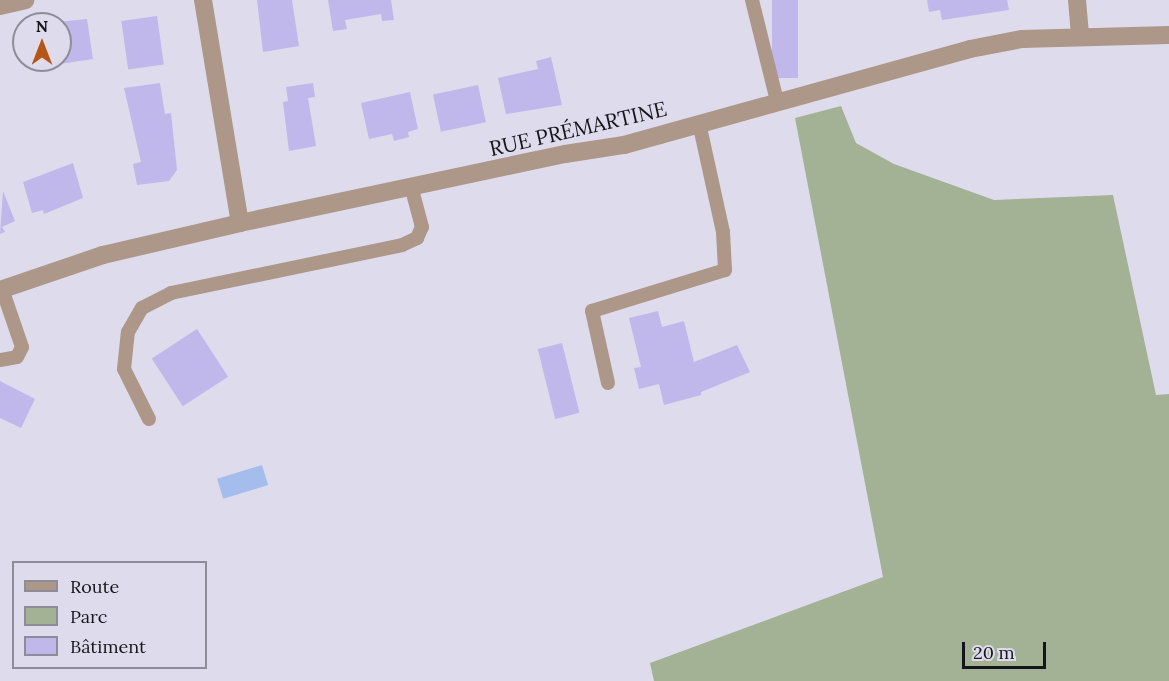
<!DOCTYPE html>
<html>
<head>
<meta charset="utf-8">
<style>
  body { margin:0 }
  #map { position:relative; width:1169px; height:681px; overflow:hidden; background:#dedcec; font-family:Lora,serif }
  div>[style] { position:absolute }
  .green>* { inset:0; background:#a3b295 }
  .water>* { inset:0; background:#a4bdec; transform-origin:0 0 }
  .building>* { inset:0; background:#c0b7eb; transform-origin:0 0 }
  .service>* { height:14px; margin:-7px; padding:0 7px; transform-origin:7px; border-radius:7px; background:#ad9789 }
  .minor>* { height:18px; margin:-9px; padding:0 9px; transform-origin:9px; border-radius:9px; background:#ad9789 }
  .tertiary>* { height:18px; margin:-9px; padding:0 9px; transform-origin:9px; border-radius:9px; background:#ad9789 }
  span { translate:-50% -50%; white-space:nowrap; text-align:center; line-height:1.15; -webkit-text-stroke:5px #dedcec; paint-order:stroke }
  .street-label { font-size:21px; color:#16151b }
  .legend { position:absolute; left:12px; top:561px; width:195px; height:108px; box-sizing:border-box; background:#dedcec; border:2px solid #8e8c98; margin:0; padding:8px 10px; list-style:none; font-size:18px; color:#16151b }
  .legend li { display:flex; align-items:center; gap:12px; height:30px }
  .legend b { width:30px; border:2px solid #8e8c98 }
  .north { position:absolute; left:12px; top:12px; width:60px; height:60px; box-sizing:border-box; background:#dedcec; border:2px solid #8e8c98; border-radius:50%; rotate:0deg; font-size:16px; font-weight:700; line-height:24px; text-align:center; color:#16151b }
  .north::after { content:''; display:block; margin:auto; width:21px; height:27px; background:#b75613; clip-path:polygon(50% 0,100% 100%,50% 72%,0 100%) }
  .scale { position:absolute; left:962px; top:642px; width:84px; height:27px; box-sizing:border-box; border:3px solid #16151b; border-top:0; padding-left:8px; font-size:18px; line-height:21px; white-space:nowrap; color:#16151b; -webkit-text-stroke:4px #dedcec; paint-order:stroke }
</style>
</head>
<body>
<div id="map">
  <div class="green">
    <i style="clip-path:polygon(841px 106px,856px 143px,894px 164px,994px 200px,1113px 195px,1156px 395px,1169px 394px,1169px 681px,654px 681px,650px 663px,883px 577px,795px 118px)"></i>
  </div>
  <div class="water">
    <i style="left:262px;top:465px;width:21px;height:47px;rotate:73deg"></i>
  </div>
  <div class="building">
    <i style="clip-path:polygon(257px 0,292px 0,299px 46px,263px 52px)"></i>
    <i style="clip-path:polygon(328px 0,391px 0,394px 20px,382px 21px,381px 14px,345px 20px,347px 29px,333px 31px)"></i>
    <i style="left:772px;top:0;width:26px;height:78px"></i>
    <i style="clip-path:polygon(927px 0,1007px 0,1009px 10px,942px 20px,940px 10px,929px 12px)"></i>
    <i style="left:157px;top:16px;width:49px;height:36px;rotate:82deg"></i>
    <i style="clip-path:polygon(87px 19px,93px 59px,40px 67px,38px 60px,60px 60px,60px 24px,47px 23px)"></i>
    <i style="clip-path:polygon(551px 57px,562px 105px,506px 114px,498px 78px,538px 69px,536px 61px)"></i>
    <i style="clip-path:polygon(160px 83px,165px 114px,171px 113px,177px 170px,169px 181px,137px 185px,133px 164px,141px 162px,124px 88px)"></i>
    <i style="clip-path:polygon(313px 83px,315px 97px,308px 98px,316px 146px,289px 151px,283px 102px,288px 101px,286px 87px)"></i>
    <i style="left:478px;top:85px;width:38px;height:46px;rotate:78deg"></i>
    <i style="clip-path:polygon(410px 92px,418px 129px,408px 132px,409px 137px,394px 141px,392px 134px,369px 139px,361px 103px)"></i>
    <i style="clip-path:polygon(73px 163px,83px 198px,44px 214px,43px 210px,32px 213px,23px 182px)"></i>
    <i style="clip-path:polygon(3px 191px,15px 221px,2px 227px,5px 232px,0 234px)"></i>
    <i style="clip-path:polygon(658px 311px,662px 327px,684px 321px,694px 362px,737px 345px,750px 372px,701px 392px,701px 395px,664px 405px,659px 384px,639px 389px,634px 368px,641px 367px,629px 318px)"></i>
    <i style="left:197px;top:329px;width:57px;height:54px;rotate:57deg"></i>
    <i style="left:562px;top:343px;width:72px;height:25px;rotate:76deg"></i>
    <i style="clip-path:polygon(0 381px,35px 399px,21px 428px,0 418px)"></i>
  </div>
  <div class="service">
    <i style="left:752px;top:0;width:104px;rotate:76.1deg"></i>
    <i style="left:0;top:360px;width:17px;rotate:-10deg"></i>
    <i style="left:17px;top:357px;width:11px;rotate:-63deg"></i>
    <i style="left:22px;top:347px;width:61px;rotate:-109deg"></i>
    <i style="left:608px;top:383px;width:74px;rotate:-102.5deg"></i>
    <i style="left:592px;top:311px;width:139px;rotate:-17.1deg"></i>
    <i style="left:725px;top:270px;width:38px;rotate:-93deg"></i>
    <i style="left:723px;top:232px;width:112px;rotate:-102.4deg"></i>
    <i style="left:149px;top:419px;width:56px;rotate:-116.6deg"></i>
    <i style="left:124px;top:369px;width:37px;rotate:-84deg"></i>
    <i style="left:128px;top:332px;width:28px;rotate:-60deg"></i>
    <i style="left:142px;top:308px;width:33px;rotate:-27deg"></i>
    <i style="left:171px;top:293px;width:236px;rotate:-11.7deg"></i>
    <i style="left:402px;top:245px;width:17px;rotate:-25deg"></i>
    <i style="left:417px;top:238px;width:12px;rotate:-66deg"></i>
    <i style="left:422px;top:227px;width:39px;rotate:-105deg"></i>
  </div>
  <div class="minor">
    <i style="left:203px;top:0;width:226px;rotate:80.6deg"></i>
    <i style="left:1077px;top:0;width:37px;rotate:85deg"></i>
    <i style="left:0;top:6px;width:26px;rotate:-13deg"></i>
  </div>
  <div class="tertiary">
    <i style="left:0;top:290px;width:109px;rotate:-18.8deg"></i>
    <i style="left:103px;top:255px;width:141px;rotate:-13.1deg"></i>
    <i style="left:240px;top:223px;width:332px;rotate:-12deg"></i>
    <i style="left:565px;top:154px;width:60px;rotate:-8.7deg"></i>
    <i style="left:624px;top:145px;width:359px;rotate:-15.5deg"></i>
    <i style="left:970px;top:49px;width:53px;rotate:-10.9deg"></i>
    <i style="left:1022px;top:39px;width:147px;rotate:-1.6deg"></i>
  </div>
  <div class="street-label">
    <span style="left:578px;top:129px;rotate:-13deg">RUE PRÉMARTINE</span>
  </div>
  <ul class="legend">
  <li><b style="height:8px;background:#ad9789"></b>Route</li>
  <li><b style="height:16px;background:#a3b295"></b>Parc</li>
  <li><b style="height:16px;background:#c0b7eb"></b>Bâtiment</li>
  </ul>
  <div class="north">N</div>
  <div class="scale">20 m</div>
</div>
</body>
</html>
